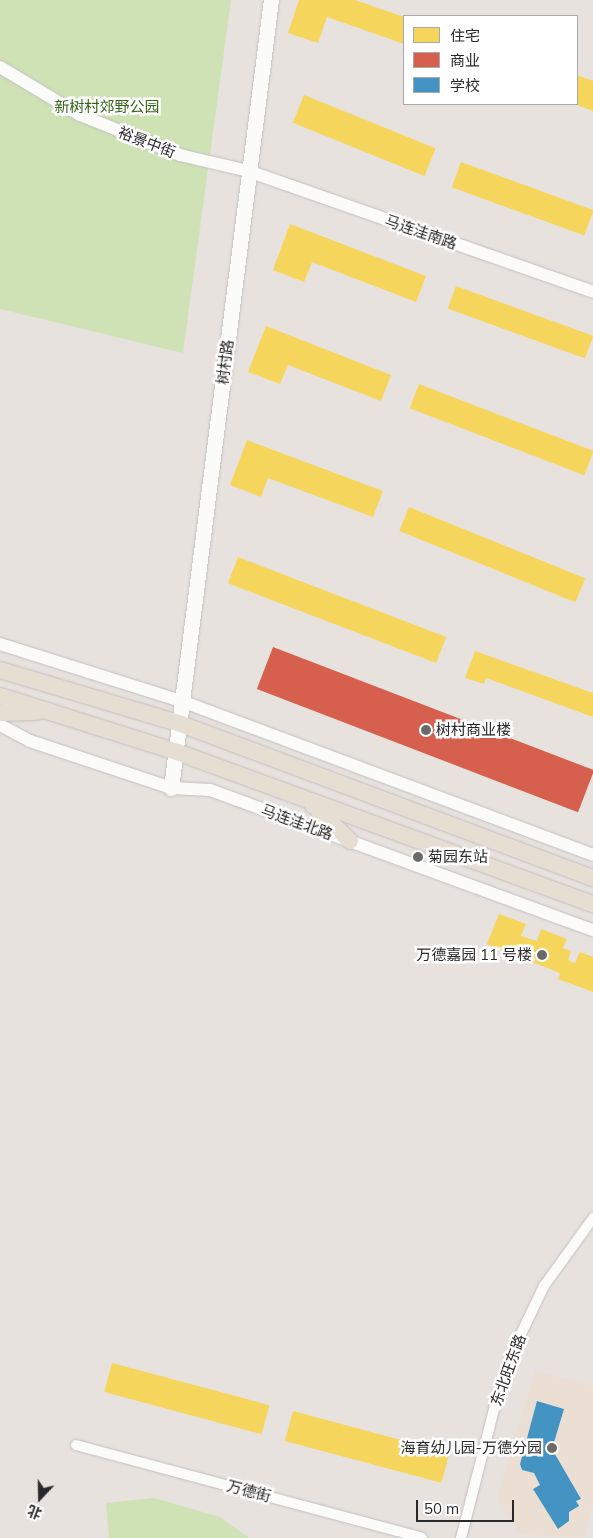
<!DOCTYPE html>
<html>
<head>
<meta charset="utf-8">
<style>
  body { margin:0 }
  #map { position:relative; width:593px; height:1538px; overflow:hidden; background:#e7e2de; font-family:Mulish,"Noto Sans SC",sans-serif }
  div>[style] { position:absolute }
  .education>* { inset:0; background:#eadfd2 }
  .green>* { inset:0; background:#cfe2b6 }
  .homes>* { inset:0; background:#f6d55c; transform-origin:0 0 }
  .shops>* { inset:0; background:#d6604d; transform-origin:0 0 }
  .schools>* { inset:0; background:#4393c3 }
  .roads { filter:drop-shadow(0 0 1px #c1bfc0) drop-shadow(0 0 1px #c1bfc0) }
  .minor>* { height:10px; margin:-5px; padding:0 5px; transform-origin:5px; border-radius:5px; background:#fbfbfa }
  .tertiary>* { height:12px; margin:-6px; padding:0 6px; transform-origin:6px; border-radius:6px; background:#fbfbfa }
  .secondary>* { height:15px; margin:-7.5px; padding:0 7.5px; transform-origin:7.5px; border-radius:7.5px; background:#fbfbfa }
  .primary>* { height:16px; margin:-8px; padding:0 8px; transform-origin:8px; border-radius:8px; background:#e6ded2 }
  .dots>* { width:14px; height:14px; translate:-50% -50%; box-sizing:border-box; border:2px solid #fff; border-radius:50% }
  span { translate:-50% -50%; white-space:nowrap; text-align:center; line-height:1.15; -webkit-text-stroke:5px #fff; paint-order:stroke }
  .park-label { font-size:15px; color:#356519 }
  .street-label { font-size:15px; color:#292929 }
  .poi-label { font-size:15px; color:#292929 }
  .left { translate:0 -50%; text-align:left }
  .right { translate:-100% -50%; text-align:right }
  .legend { position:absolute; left:403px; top:15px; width:175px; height:90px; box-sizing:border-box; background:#fff; border:1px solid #a9a9a9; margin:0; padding:6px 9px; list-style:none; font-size:15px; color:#292929 }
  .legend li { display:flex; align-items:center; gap:10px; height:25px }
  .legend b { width:25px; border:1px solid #a9a9a9 }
  .north { position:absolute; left:15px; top:1473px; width:50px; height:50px; -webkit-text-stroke:4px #fff; paint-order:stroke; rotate:201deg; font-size:14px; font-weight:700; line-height:20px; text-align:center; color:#292929 }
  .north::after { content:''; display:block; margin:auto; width:18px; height:22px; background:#292929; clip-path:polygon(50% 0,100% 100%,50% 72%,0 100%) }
  .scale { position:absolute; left:416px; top:1500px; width:98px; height:22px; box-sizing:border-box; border:2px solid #292929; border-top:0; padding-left:6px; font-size:15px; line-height:18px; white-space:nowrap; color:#292929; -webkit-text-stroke:4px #fff; paint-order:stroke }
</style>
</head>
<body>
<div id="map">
  <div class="education">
    <i style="clip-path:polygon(535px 1371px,593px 1386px,593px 1503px,584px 1538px,519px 1534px,497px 1497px)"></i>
  </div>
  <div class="green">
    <i style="clip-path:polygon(0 0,231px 0,183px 353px,0 309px)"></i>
    <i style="clip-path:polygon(154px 1498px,220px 1517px,249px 1538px,109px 1538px,106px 1503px)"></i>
  </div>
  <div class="homes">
    <i style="clip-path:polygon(299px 0,355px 0,404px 17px,404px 44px,327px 17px,318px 43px,288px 33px)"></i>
    <i style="clip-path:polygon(577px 75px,593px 81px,593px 111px,577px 105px)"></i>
    <i style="left:304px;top:95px;width:142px;height:30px;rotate:22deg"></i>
    <i style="left:461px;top:162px;width:141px;height:27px;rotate:20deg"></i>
    <i style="clip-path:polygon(290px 224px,426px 276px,416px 302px,312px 262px,304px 282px,273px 270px)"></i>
    <i style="left:456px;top:286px;width:146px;height:24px;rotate:20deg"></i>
    <i style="clip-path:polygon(266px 326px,391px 375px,381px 401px,288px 365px,280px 384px,248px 372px)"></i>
    <i style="left:419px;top:384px;width:187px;height:26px;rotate:21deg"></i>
    <i style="clip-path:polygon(247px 440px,383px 491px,373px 517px,268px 478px,261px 497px,230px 485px)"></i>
    <i style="left:409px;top:507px;width:190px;height:26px;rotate:22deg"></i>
    <i style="left:238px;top:557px;width:223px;height:28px;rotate:21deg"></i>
    <i style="clip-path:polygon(475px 651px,593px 693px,593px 717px,486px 678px,484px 684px,465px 678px)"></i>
    <i style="clip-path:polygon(499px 914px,526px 924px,521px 936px,537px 941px,541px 929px,567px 939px,563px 948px,571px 951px,568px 960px,575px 963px,580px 952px,593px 957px,593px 992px,558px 979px,560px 973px,487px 944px)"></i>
    <i style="left:112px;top:1363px;width:163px;height:30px;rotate:15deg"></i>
    <i style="left:293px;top:1411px;width:162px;height:31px;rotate:15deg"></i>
  </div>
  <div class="shops">
    <i style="left:273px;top:647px;width:344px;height:45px;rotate:21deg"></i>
  </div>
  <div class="schools">
    <i style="clip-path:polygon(537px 1401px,564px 1409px,552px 1449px,581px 1499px,576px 1501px,579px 1506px,569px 1512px,569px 1521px,558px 1529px,533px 1489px,540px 1485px,534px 1473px,522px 1470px,520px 1464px)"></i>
  </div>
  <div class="roads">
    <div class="minor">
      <i style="left:76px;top:1445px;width:358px;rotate:15deg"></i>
      <i style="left:461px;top:1538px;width:161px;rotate:-75.6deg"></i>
      <i style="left:501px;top:1382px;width:48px;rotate:-67.8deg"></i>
      <i style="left:519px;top:1338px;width:58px;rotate:-64.3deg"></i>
      <i style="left:544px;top:1286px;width:84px;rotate:-54.2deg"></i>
    </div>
    <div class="tertiary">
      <i style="left:0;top:67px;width:93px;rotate:31deg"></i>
      <i style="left:80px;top:115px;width:108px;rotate:21.8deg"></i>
      <i style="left:180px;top:155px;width:70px;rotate:13.2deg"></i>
      <i style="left:248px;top:171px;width:366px;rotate:19.3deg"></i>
      <i style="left:0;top:644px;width:193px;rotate:17.5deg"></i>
      <i style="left:184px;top:702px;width:437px;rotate:20.5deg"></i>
      <i style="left:0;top:725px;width:34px;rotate:28deg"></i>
      <i style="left:30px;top:741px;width:149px;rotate:18.4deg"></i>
      <i style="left:171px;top:788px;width:39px;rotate:3deg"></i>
      <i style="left:210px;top:790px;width:408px;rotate:20.1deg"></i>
    </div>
    <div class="secondary">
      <i style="left:171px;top:788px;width:794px;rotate:-82.77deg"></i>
    </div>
    <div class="primary">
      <i style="left:0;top:670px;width:189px;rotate:16.6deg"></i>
      <i style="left:181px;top:724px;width:440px;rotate:20.5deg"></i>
      <i style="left:0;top:696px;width:186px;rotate:17.6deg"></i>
      <i style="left:177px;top:752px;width:443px;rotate:20.1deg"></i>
      <i style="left:0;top:713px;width:38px;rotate:-2deg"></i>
      <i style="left:312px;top:804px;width:53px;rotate:44.2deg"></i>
    </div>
  </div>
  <div class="dots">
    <i style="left:426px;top:730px;background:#6c6a68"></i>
    <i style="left:418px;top:857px;background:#6c6a68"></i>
    <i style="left:542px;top:955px;background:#6c6a68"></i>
    <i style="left:552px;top:1448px;background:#6c6a68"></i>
  </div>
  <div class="park-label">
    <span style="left:107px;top:107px">新树村郊野公园</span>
  </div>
  <div class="street-label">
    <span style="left:147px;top:142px;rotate:21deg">裕景中街</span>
    <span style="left:421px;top:232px;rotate:19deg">马连洼南路</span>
    <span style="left:225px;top:362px;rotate:-83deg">树村路</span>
    <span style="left:297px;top:822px;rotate:20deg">马连洼北路</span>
    <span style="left:508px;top:1370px;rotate:-70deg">东北旺东路</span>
    <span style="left:249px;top:1491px;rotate:15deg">万德街</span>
  </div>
  <div class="poi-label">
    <span class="left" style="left:436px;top:730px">树村商业楼</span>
    <span class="left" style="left:428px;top:857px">菊园东站</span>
    <span class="right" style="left:532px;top:955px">万德嘉园 11 号楼</span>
    <span class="right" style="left:542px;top:1448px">海育幼儿园-万德分园</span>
  </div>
  <ul class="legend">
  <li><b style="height:14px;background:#f6d55c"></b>住宅</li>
  <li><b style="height:14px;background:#d6604d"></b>商业</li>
  <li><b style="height:14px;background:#4393c3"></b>学校</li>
  </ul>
  <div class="north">北</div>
  <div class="scale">50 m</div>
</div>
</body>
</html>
